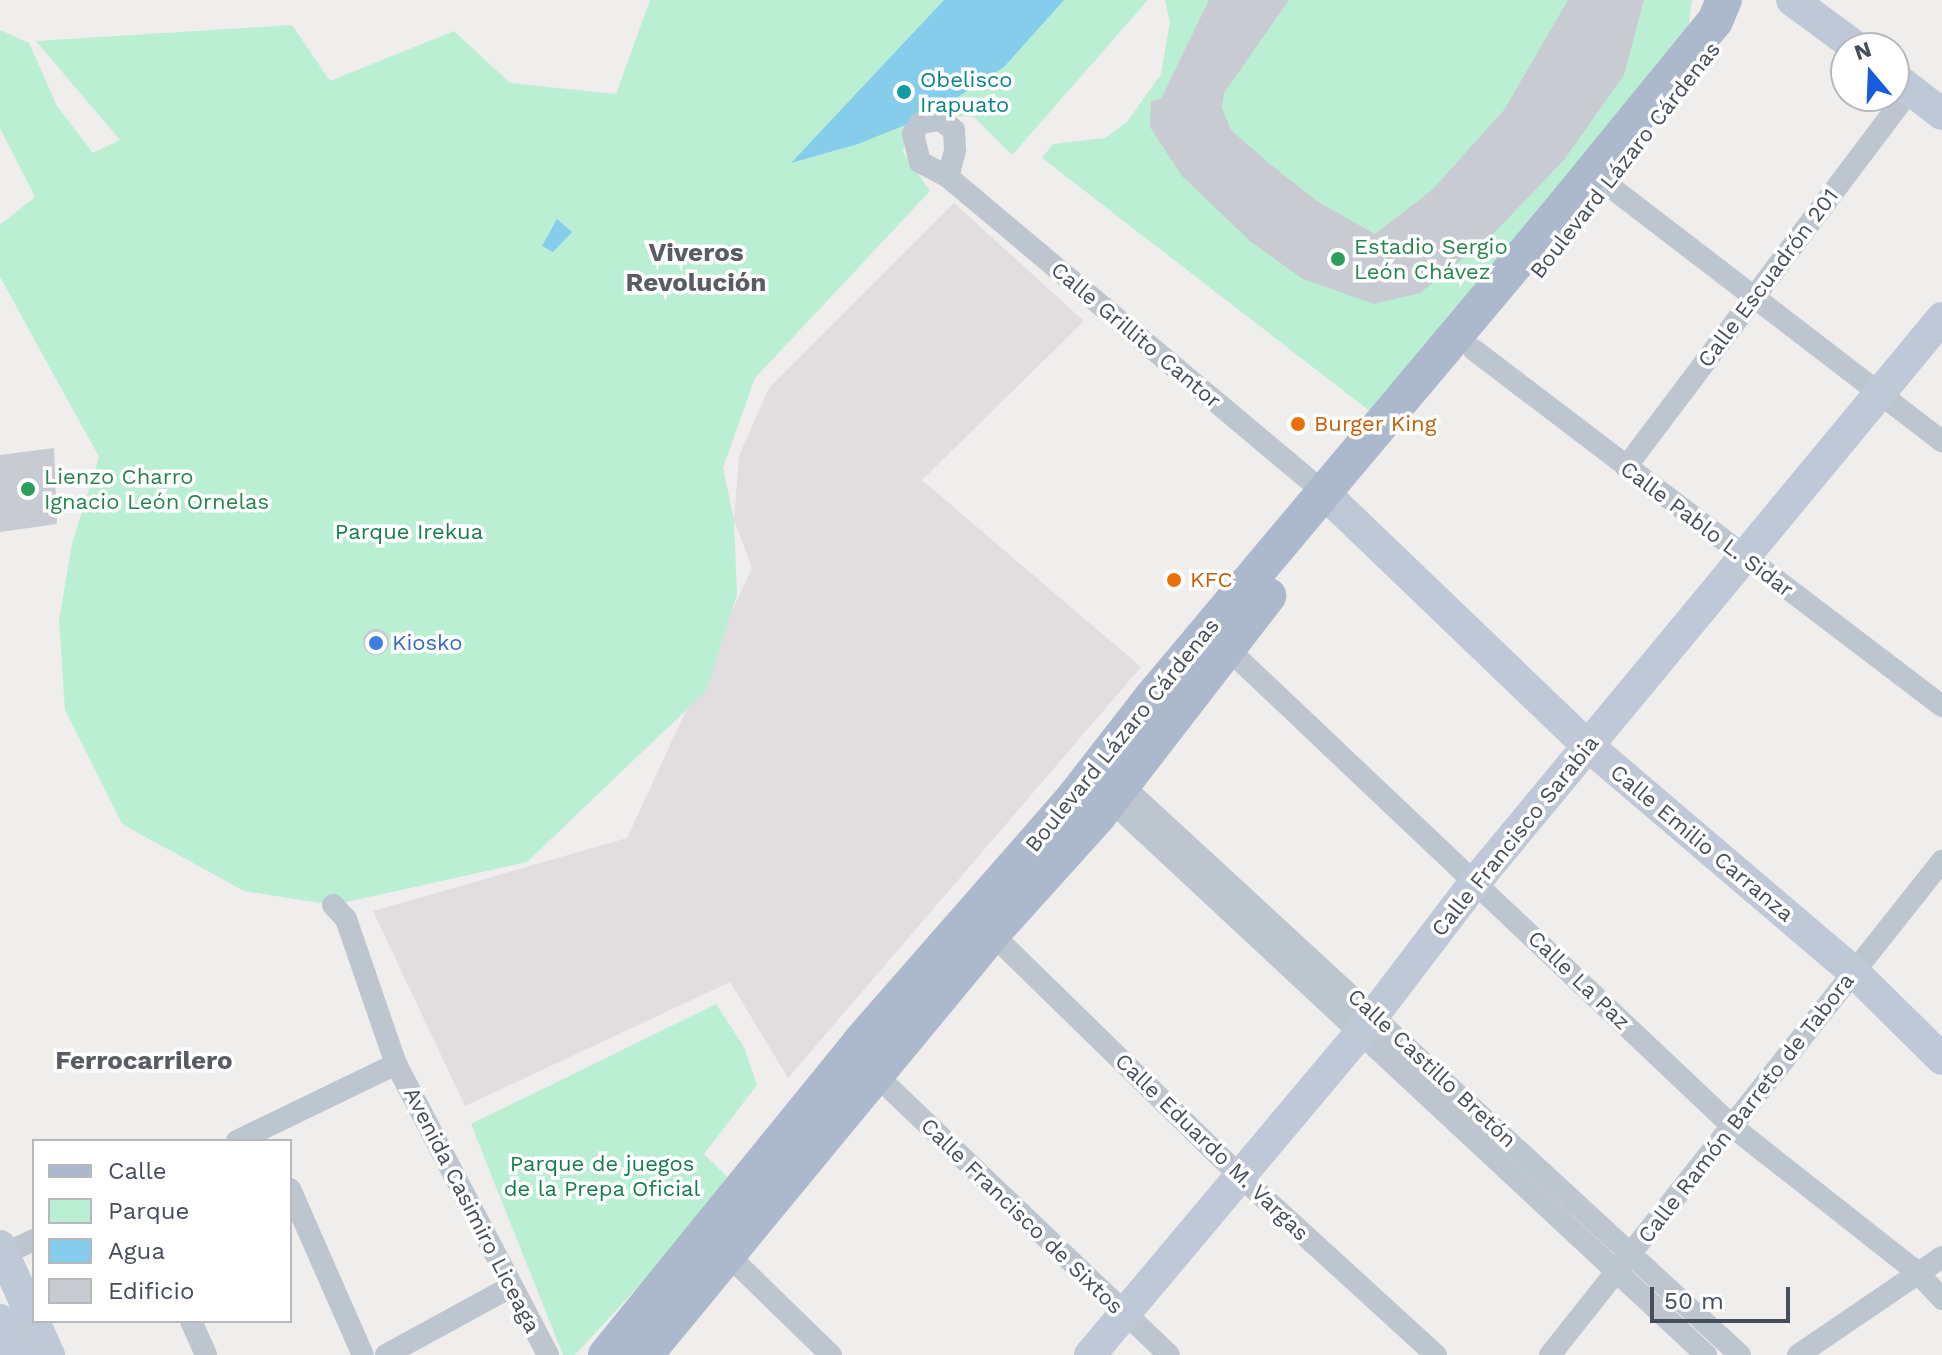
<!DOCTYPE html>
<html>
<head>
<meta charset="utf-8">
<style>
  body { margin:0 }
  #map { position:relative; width:1942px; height:1355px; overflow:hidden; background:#f0eded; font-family:"Work Sans",sans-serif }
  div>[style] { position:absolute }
  .education>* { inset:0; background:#e1dedf }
  .green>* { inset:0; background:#baefd3 }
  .water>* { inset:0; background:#86cdec }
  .building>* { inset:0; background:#c9cbd3 }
  .round { border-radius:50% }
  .street>* { height:22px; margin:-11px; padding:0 11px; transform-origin:11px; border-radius:11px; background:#bdc6cf }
  .secondary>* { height:32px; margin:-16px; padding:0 16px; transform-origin:16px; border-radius:16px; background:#bfc8d6 }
  .primary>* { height:36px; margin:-18px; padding:0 18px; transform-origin:18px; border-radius:18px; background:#acb9cc }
  .dots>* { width:22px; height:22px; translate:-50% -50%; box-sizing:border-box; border:4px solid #fff; border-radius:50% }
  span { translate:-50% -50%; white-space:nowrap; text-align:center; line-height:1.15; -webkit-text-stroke:7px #fff; paint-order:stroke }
  .culture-label { font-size:22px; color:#0d838f }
  .left { translate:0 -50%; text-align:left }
  .street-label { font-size:22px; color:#454e5a }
  .leisure-label { font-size:22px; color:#27864d }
  .food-label { font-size:22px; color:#c56008 }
  .park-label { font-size:22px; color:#167c52 }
  .shop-label { font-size:22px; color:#366cbe }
  .quarter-label { font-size:26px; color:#595c62; font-weight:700 }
  .legend { position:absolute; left:32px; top:1139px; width:260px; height:184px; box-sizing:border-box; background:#fff; border:2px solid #b5b8bd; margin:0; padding:10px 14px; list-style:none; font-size:24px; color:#454e5a }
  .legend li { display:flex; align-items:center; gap:16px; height:40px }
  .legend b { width:40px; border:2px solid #b5b8bd }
  .north { position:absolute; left:1830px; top:32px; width:80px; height:80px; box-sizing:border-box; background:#fff; border:2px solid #b5b8bd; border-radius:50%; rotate:341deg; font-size:22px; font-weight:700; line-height:32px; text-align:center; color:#454e5a }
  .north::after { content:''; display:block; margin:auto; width:28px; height:36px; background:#175cdf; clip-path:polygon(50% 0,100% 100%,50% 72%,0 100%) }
  .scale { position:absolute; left:1650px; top:1287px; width:140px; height:36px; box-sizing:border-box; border:4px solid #454e5a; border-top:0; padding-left:10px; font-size:24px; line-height:28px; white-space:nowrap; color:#454e5a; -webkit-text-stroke:6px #fff; paint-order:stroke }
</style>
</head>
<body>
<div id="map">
  <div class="education">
    <i style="clip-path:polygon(954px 203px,1084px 321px,922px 480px,1141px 667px,788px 1078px,730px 982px,465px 1106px,373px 911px,627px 838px,752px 568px,734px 520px,739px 456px,769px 388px)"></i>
  </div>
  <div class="green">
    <i style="clip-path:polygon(650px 0,1148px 0,1012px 155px,974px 117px,937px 114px,908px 128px,903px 152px,930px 191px,755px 378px,723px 468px,734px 520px,737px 595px,706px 691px,527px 862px,333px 905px,244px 891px,122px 824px,65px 710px,59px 620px,72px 544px,99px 457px,0 277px,0 225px,35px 197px,0 128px,0 30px,29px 43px,57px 106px,93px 153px,120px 140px,36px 41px,292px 25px,330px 81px,454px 31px,510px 83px,616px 94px)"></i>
    <i style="clip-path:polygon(1165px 0,1692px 0,1688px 29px,1371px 412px,1042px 158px,1053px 144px,1105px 138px,1127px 122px,1161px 74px,1170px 22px)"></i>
    <i style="clip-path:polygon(716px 1004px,744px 1047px,757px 1085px,704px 1154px,733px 1183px,575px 1355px,563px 1355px,471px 1124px)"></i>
  </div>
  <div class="water">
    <i style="clip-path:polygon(944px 0,1064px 0,1004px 67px,930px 115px,858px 144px,791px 163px)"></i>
    <i style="clip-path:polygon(557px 219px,572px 232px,553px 252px,542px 246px)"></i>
  </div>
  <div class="building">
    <i style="clip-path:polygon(1209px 0,1289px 0,1224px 93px,1222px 108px,1231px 130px,1271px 165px,1317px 201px,1375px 234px,1432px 190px,1504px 110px,1568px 0,1644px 0,1624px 75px,1564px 160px,1492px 235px,1420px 293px,1374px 304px,1303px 279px,1250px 241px,1182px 176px,1150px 127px,1151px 101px,1161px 99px)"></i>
    <i style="clip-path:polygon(54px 448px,57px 524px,0 532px,0 455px)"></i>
    <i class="round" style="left:363px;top:629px;width:26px;height:26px"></i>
  </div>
  <div class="street">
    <i style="left:948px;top:177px;width:28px;rotate:-75deg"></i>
    <i style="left:955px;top:150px;width:20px;rotate:-93deg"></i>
    <i style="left:954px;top:130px;width:17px;rotate:-144deg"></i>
    <i style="left:940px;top:120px;width:20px;rotate:171deg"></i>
    <i style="left:920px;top:123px;width:13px;rotate:122deg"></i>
    <i style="left:913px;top:134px;width:29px;rotate:76deg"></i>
    <i style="left:920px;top:162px;width:32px;rotate:28deg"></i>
    <i style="left:948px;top:177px;width:491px;rotate:40deg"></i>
    <i style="left:1608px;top:185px;width:421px;rotate:37.5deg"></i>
    <i style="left:1474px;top:350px;width:588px;rotate:37.26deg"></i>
    <i style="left:1626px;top:467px;width:472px;rotate:-53deg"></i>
    <i style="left:1227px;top:648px;width:698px;rotate:43.43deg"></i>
    <i style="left:1734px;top:1128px;width:233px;rotate:38.2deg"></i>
    <i style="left:1917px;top:1272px;width:37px;rotate:47deg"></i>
    <i style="left:1121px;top:784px;width:842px;rotate:42.69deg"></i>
    <i style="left:1109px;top:799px;width:816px;rotate:42.96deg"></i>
    <i style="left:333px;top:905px;width:19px;rotate:47deg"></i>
    <i style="left:346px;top:919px;width:153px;rotate:71deg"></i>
    <i style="left:396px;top:1064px;width:328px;rotate:62.4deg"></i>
    <i style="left:992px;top:934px;width:348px;rotate:44.3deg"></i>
    <i style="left:1241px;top:1177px;width:264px;rotate:42.4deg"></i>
    <i style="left:876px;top:1075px;width:405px;rotate:43.7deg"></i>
    <i style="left:237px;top:1141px;width:177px;rotate:-25.8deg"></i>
    <i style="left:290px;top:1189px;width:181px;rotate:66.3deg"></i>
    <i style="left:4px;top:1254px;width:33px;rotate:-25deg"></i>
    <i style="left:727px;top:1254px;width:145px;rotate:44.2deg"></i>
    <i style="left:191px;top:1321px;width:37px;rotate:66deg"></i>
    <i style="left:386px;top:1355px;width:141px;rotate:-28.7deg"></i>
    <i style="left:1550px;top:1355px;width:631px;rotate:-51.57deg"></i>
    <i style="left:1798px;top:1355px;width:174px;rotate:-34.2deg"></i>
  </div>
  <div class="secondary">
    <i style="left:1792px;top:0;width:81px;rotate:36.4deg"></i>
    <i style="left:1894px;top:77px;width:61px;rotate:37.6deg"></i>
    <i style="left:1324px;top:493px;width:364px;rotate:43.8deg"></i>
    <i style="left:1587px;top:745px;width:349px;rotate:40.4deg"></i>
    <i style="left:1853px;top:971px;width:125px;rotate:44.7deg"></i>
    <i style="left:0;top:1246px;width:120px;rotate:65.8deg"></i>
    <i style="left:0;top:1320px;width:39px;rotate:63deg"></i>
    <i style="left:1090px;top:1355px;width:420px;rotate:-50deg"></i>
    <i style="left:1360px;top:1033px;width:191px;rotate:-52.7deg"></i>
    <i style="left:1476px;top:881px;width:731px;rotate:-50.39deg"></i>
  </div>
  <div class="primary">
    <i style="left:606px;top:1355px;width:403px;rotate:-50.9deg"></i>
    <i style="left:860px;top:1042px;width:327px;rotate:-48.8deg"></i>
    <i style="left:1075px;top:796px;width:125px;rotate:-52.1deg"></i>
    <i style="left:1152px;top:697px;width:635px;rotate:-49.99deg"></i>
    <i style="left:1560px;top:211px;width:245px;rotate:-50.8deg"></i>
    <i style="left:1715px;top:21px;width:23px;rotate:-67deg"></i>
    <i style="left:645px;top:1355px;width:546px;rotate:-50.5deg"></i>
    <i style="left:992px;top:934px;width:160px;rotate:-48deg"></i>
    <i style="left:1099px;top:815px;width:277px;rotate:-52.3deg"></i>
  </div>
  <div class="dots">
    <i style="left:904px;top:92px;background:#0f9aa8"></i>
    <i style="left:1338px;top:259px;background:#2e9e5b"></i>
    <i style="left:1298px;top:424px;background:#e8710a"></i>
    <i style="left:28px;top:489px;background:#2e9e5b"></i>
    <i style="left:1174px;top:580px;background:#e8710a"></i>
    <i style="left:376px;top:643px;background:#3f7fe0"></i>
  </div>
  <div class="culture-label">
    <span class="left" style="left:920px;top:92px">Obelisco<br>Irapuato</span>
  </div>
  <div class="street-label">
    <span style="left:1625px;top:160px;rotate:-52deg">Boulevard Lázaro Cárdenas</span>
    <span style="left:1768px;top:278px;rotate:-53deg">Calle Escuadrón 201</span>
    <span style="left:1136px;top:335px;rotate:40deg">Calle Grillito Cantor</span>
    <span style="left:1707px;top:529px;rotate:37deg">Calle Pablo L. Sidar</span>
    <span style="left:1122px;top:735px;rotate:-51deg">Boulevard Lázaro Cárdenas</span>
    <span style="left:1515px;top:836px;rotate:-51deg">Calle Francisco Sarabia</span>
    <span style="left:1702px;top:843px;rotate:40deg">Calle Emilio Carranza</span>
    <span style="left:1579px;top:980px;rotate:44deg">Calle La Paz</span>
    <span style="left:1432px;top:1068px;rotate:43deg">Calle Castillo Bretón</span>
    <span style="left:1746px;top:1108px;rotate:-52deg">Calle Ramón Barreto de Tabora</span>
    <span style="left:1212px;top:1147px;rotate:44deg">Calle Eduardo M. Vargas</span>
    <span style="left:472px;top:1210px;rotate:63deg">Avenida Casimiro Liceaga</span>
    <span style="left:1022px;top:1216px;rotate:44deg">Calle Francisco de Sixtos</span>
  </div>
  <div class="leisure-label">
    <span class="left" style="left:1354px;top:259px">Estadio Sergio<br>León Chávez</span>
    <span class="left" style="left:44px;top:489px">Lienzo Charro<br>Ignacio León Ornelas</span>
  </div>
  <div class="food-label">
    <span class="left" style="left:1314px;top:424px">Burger King</span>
    <span class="left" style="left:1190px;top:580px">KFC</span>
  </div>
  <div class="park-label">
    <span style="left:409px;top:532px">Parque Irekua</span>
    <span style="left:602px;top:1176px">Parque de juegos<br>de la Prepa Oficial</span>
  </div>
  <div class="shop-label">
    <span class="left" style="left:392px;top:643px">Kiosko</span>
  </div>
  <div class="quarter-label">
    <span style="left:696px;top:268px">Viveros<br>Revolución</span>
    <span style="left:144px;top:1061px">Ferrocarrilero</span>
  </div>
  <ul class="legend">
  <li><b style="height:10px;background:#acb9cc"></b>Calle</li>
  <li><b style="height:22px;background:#baefd3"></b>Parque</li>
  <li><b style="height:22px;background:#86cdec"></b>Agua</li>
  <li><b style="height:22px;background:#c9cbd3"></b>Edificio</li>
  </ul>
  <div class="north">N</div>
  <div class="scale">50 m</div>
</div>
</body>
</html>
